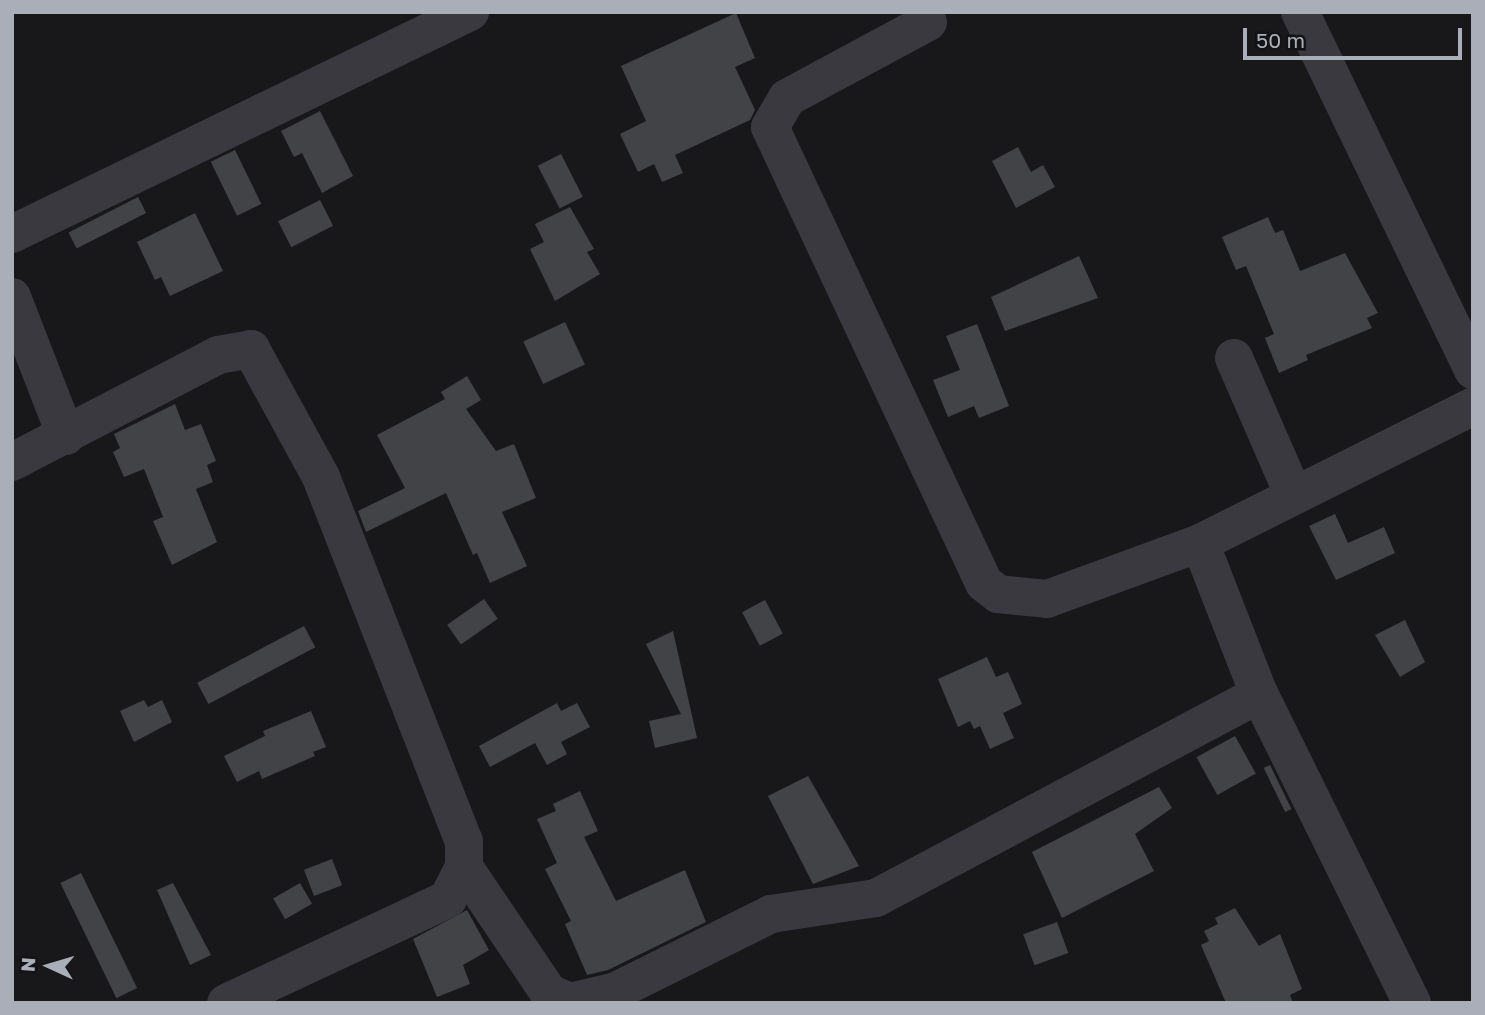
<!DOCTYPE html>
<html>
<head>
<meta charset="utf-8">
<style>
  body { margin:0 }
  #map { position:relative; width:1485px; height:1015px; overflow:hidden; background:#18181a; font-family:"Golos Text",sans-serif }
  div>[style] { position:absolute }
  .building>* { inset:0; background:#424347; transform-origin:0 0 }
  .minor>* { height:38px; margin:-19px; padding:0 19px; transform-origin:19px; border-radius:19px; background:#39393f }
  span { translate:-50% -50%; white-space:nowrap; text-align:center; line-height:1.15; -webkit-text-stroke:7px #131315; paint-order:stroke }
  .frame { position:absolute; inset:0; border:14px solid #aaaeb9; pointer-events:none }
  .north { position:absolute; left:14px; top:931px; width:70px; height:70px; -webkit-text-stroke:5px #131315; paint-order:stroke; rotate:274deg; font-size:19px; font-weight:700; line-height:28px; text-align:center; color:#aaaeb9 }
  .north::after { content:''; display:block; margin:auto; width:24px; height:32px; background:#aaaeb9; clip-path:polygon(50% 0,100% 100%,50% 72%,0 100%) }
  .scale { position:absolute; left:1243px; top:28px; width:219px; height:32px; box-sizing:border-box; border:4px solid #aaaeb9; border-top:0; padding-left:9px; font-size:21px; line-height:24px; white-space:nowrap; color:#aaaeb9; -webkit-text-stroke:5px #131315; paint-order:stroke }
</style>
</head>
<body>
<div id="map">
  <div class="building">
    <i style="clip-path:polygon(736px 13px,755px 58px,735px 67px,755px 110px,750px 120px,675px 155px,683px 173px,662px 182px,654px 164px,638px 172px,620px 134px,646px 121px,621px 66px)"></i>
    <i style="clip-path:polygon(320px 111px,353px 176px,322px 193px,302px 153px,294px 157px,281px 131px)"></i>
    <i style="clip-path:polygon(1018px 147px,1031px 172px,1043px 165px,1055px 187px,1016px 208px,992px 161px)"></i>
    <i style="left:235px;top:150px;width:60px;height:27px;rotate:64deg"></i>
    <i style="left:561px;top:154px;width:48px;height:26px;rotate:63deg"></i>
    <i style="left:138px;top:197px;width:18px;height:78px;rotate:63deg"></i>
    <i style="left:320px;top:200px;width:29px;height:47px;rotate:63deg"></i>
    <i style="clip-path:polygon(570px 207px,594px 249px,587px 252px,600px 274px,555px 301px,530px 249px,544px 242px,535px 224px)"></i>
    <i style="clip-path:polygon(195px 213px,223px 271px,170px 296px,161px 277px,155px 280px,137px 242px)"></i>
    <i style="clip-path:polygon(1268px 217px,1275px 233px,1283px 230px,1300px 271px,1345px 253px,1378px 313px,1367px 318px,1372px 328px,1306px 355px,1308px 360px,1279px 373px,1265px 338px,1274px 334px,1246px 266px,1236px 270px,1222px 237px)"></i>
    <i style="clip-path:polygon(1079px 256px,1098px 298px,1005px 331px,991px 297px)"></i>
    <i style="left:565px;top:322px;width:47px;height:46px;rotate:65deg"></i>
    <i style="clip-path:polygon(977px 324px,1009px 406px,979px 418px,974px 406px,948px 417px,933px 380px,960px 370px,946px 336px)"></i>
    <i style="clip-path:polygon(467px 376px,481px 400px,466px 409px,496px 451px,514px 444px,536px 498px,502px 512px,527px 566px,490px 583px,477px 553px,473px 555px,446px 493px,366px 532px,358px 511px,405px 488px,377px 435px,445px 399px,441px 392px)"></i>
    <i style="clip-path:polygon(175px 404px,185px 430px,201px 424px,216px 461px,207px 465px,213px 482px,196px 489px,217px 542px,172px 565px,153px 521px,163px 517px,144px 469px,124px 477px,113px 452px,120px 448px,114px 434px)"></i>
    <i style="clip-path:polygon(1335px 514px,1348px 543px,1384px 527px,1395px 553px,1336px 580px,1309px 526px)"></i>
    <i style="left:484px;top:599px;width:24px;height:45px;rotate:55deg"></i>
    <i style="left:765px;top:600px;width:38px;height:26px;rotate:62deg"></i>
    <i style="clip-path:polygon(1405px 620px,1425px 662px,1400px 677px,1375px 635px)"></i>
    <i style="left:304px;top:626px;width:24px;height:121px;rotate:62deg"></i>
    <i style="clip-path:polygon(673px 631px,697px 738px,655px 748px,649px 721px,681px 714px,646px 644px)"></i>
    <i style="clip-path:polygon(987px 657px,996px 677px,1008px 672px,1022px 704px,1003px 713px,1014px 738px,990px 749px,980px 726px,974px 729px,970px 721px,958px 727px,938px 679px)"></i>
    <i style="clip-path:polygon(144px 700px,148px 707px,162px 700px,172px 722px,134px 742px,120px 711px)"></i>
    <i style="clip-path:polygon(557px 703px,561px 711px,577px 703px,590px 727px,561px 742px,567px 754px,547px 765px,535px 743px,490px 767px,479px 746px)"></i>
    <i style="clip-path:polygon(311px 711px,326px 747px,313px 752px,315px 756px,262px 779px,259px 771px,237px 782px,224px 756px,265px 736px,263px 731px)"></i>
    <i style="left:1235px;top:736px;width:43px;height:44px;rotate:61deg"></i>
    <i style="left:1270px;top:765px;width:49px;height:7px;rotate:64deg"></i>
    <i style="clip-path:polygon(808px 776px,859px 866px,813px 884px,768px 796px)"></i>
    <i style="clip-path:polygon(1159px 787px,1172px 808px,1135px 834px,1154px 871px,1062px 918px,1032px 852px)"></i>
    <i style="clip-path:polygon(580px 791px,598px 831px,584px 837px,616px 901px,685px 870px,706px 922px,608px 970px,587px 975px,565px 924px,571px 921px,545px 869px,557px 863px,537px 819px,556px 811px,553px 804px)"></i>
    <i style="left:332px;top:859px;width:28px;height:30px;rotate:69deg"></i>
    <i style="left:81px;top:873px;width:128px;height:23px;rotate:64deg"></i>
    <i style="clip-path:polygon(173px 883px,211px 955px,190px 965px,157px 890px)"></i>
    <i style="left:300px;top:883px;width:24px;height:31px;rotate:60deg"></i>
    <i style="clip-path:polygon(1235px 908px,1259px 946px,1280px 934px,1302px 989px,1290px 995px,1293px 1003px,1226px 1003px,1201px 945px,1209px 941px,1204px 931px,1218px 924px,1215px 918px)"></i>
    <i style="clip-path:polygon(467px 910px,489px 950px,463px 965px,470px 984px,437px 997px,413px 939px)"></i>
    <i style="left:1057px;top:922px;width:33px;height:36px;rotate:70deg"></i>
  </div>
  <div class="minor">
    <i style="left:1300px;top:12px;width:398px;rotate:64.2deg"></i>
    <i style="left:928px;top:22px;width:160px;rotate:151.7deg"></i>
    <i style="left:787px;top:98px;width:34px;rotate:120deg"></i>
    <i style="left:770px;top:127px;width:504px;rotate:64.86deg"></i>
    <i style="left:984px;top:583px;width:18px;rotate:38deg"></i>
    <i style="left:998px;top:594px;width:49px;rotate:5.8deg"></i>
    <i style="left:1047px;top:599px;width:163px;rotate:-20.1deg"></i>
    <i style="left:12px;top:234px;width:509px;rotate:-25.86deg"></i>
    <i style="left:12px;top:297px;width:149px;rotate:68.8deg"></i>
    <i style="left:1234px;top:358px;width:150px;rotate:66.5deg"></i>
    <i style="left:12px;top:462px;width:232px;rotate:-27.4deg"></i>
    <i style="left:218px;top:355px;width:34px;rotate:-10deg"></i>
    <i style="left:251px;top:349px;width:146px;rotate:61.3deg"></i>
    <i style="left:321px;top:477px;width:391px;rotate:68.6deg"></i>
    <i style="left:464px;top:841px;width:26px;rotate:90deg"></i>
    <i style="left:464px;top:867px;width:36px;rotate:117deg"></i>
    <i style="left:448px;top:899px;width:245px;rotate:154.9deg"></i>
    <i style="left:464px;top:867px;width:152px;rotate:56deg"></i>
    <i style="left:549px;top:993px;width:23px;rotate:23deg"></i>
    <i style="left:570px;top:1002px;width:47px;rotate:-13.4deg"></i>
    <i style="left:616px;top:991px;width:173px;rotate:-26.4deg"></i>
    <i style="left:771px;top:914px;width:106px;rotate:-8.7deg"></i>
    <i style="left:876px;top:898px;width:434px;rotate:-28deg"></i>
    <i style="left:1412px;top:1003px;width:345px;rotate:-116.3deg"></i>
    <i style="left:1259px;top:694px;width:162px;rotate:-111.3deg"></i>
    <i style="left:1200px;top:543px;width:305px;rotate:-26.6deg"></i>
  </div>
  <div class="frame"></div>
  <div class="north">N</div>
  <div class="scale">50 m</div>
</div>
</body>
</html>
